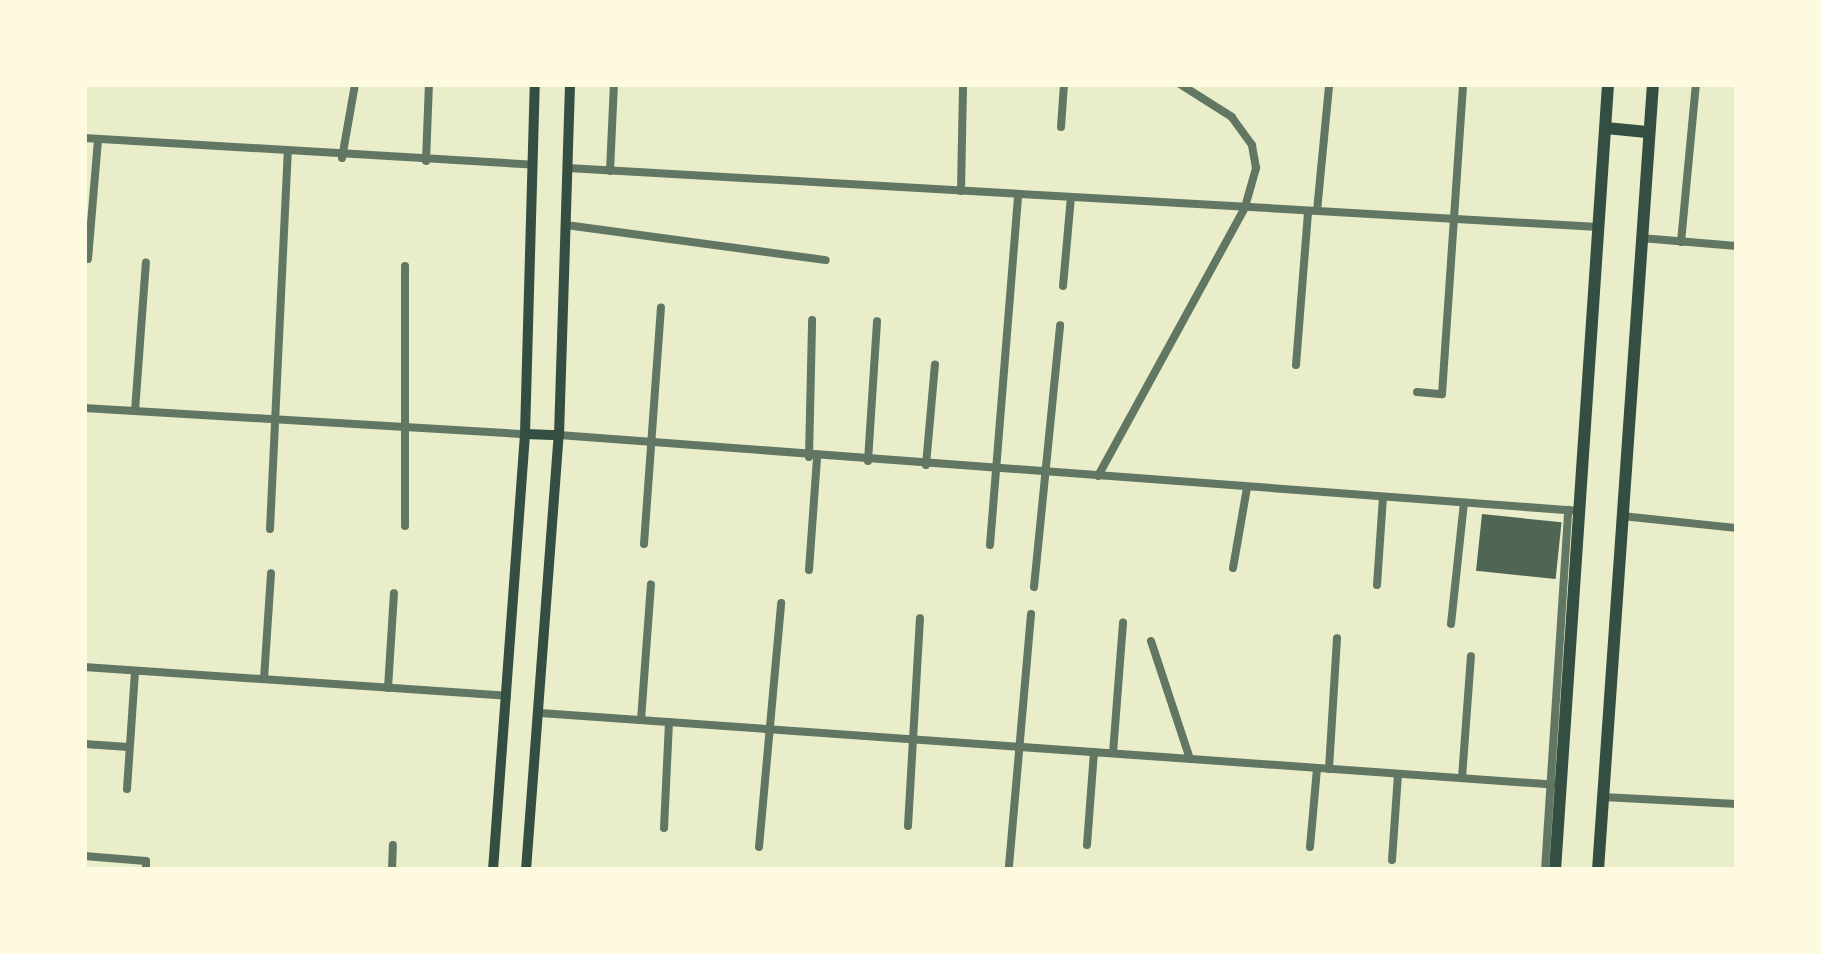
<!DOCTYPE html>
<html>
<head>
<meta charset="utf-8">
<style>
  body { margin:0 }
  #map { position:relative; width:1821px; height:954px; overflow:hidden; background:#e9edc9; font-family:Poppins,sans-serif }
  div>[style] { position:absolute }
  .building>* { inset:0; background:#4f6655; transform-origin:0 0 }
  .minor>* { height:8px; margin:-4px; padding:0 4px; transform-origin:4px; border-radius:4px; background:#617663 }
  .secondary>* { height:10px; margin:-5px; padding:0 5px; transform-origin:5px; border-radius:5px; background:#344e41 }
  .primary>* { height:12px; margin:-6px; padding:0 6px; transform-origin:6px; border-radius:6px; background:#344e41 }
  span { translate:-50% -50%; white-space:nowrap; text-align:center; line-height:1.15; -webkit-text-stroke:12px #fefae0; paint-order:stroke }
  .frame { position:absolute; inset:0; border:87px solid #fefae0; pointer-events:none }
</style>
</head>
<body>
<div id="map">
  <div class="building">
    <i style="left:1482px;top:514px;width:80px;height:57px;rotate:6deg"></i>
  </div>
  <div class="minor">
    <i style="left:1061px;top:127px;width:43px;rotate:-86deg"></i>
    <i style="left:84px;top:138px;width:449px;rotate:3.4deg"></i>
    <i style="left:342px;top:158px;width:75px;rotate:-80deg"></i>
    <i style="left:426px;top:161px;width:77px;rotate:-87.8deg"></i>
    <i style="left:568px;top:168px;width:1032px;rotate:3.28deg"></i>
    <i style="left:610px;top:171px;width:87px;rotate:-87.4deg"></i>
    <i style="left:961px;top:191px;width:107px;rotate:-88.9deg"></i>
    <i style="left:1317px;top:211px;width:126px;rotate:-84.5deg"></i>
    <i style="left:566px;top:225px;width:262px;rotate:7.7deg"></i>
    <i style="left:1641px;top:238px;width:96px;rotate:4.8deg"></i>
    <i style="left:1681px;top:242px;width:159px;rotate:-84.6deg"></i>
    <i style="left:88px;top:259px;width:119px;rotate:-85.2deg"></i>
    <i style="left:1063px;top:286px;width:89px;rotate:-84.9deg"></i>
    <i style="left:1296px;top:365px;width:154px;rotate:-85.5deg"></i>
    <i style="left:1417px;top:392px;width:25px;rotate:5deg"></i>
    <i style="left:1442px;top:394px;width:311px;rotate:-86.1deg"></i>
    <i style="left:84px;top:408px;width:442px;rotate:3.4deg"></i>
    <i style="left:135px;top:411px;width:149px;rotate:-85.8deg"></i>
    <i style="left:559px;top:435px;width:1023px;rotate:4.26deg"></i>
    <i style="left:809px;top:457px;width:137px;rotate:-88.7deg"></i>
    <i style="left:868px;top:461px;width:140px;rotate:-86.3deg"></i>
    <i style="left:926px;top:465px;width:101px;rotate:-84.9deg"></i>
    <i style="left:1098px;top:476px;width:307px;rotate:-61.3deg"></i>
    <i style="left:1245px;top:207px;width:41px;rotate:-74.2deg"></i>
    <i style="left:1256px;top:168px;width:23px;rotate:-100deg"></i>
    <i style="left:1252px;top:145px;width:34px;rotate:-126deg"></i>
    <i style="left:1232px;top:117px;width:62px;rotate:-147.6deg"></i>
    <i style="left:1622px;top:516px;width:116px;rotate:6deg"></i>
    <i style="left:405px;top:526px;width:260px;rotate:-90deg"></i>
    <i style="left:270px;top:529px;width:375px;rotate:-87.3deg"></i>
    <i style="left:644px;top:544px;width:237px;rotate:-85.9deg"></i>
    <i style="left:990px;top:545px;width:352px;rotate:-85.4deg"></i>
    <i style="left:1233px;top:568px;width:81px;rotate:-80.1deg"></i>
    <i style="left:809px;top:570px;width:112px;rotate:-85.9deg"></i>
    <i style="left:1377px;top:585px;width:88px;rotate:-86.1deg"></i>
    <i style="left:1034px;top:587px;width:263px;rotate:-84.3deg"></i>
    <i style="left:1451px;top:624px;width:122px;rotate:-83.9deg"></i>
    <i style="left:1151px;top:641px;width:124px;rotate:71.7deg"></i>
    <i style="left:84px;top:667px;width:424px;rotate:3.9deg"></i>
    <i style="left:264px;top:679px;width:106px;rotate:-86.2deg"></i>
    <i style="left:388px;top:688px;width:95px;rotate:-86.4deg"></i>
    <i style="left:540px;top:713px;width:1023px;rotate:4.04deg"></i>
    <i style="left:641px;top:720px;width:136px;rotate:-85.8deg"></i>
    <i style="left:84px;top:744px;width:45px;rotate:3.8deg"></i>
    <i style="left:1113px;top:753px;width:131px;rotate:-85.6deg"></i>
    <i style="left:1329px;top:769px;width:131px;rotate:-86.5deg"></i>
    <i style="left:1462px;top:778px;width:122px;rotate:-85.8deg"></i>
    <i style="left:127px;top:789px;width:118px;rotate:-86.1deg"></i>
    <i style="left:1603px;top:797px;width:134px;rotate:3deg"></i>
    <i style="left:908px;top:826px;width:208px;rotate:-86.7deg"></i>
    <i style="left:664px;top:828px;width:106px;rotate:-87.3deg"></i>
    <i style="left:1087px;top:845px;width:93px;rotate:-85.7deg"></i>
    <i style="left:759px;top:847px;width:245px;rotate:-84.8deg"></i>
    <i style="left:1310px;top:847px;width:79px;rotate:-84.9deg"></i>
    <i style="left:84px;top:856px;width:62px;rotate:4.6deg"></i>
    <i style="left:146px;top:861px;width:9px;rotate:90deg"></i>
    <i style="left:1392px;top:860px;width:86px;rotate:-86deg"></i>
    <i style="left:1009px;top:866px;width:253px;rotate:-85deg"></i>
    <i style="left:392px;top:870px;width:25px;rotate:-88deg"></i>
    <i style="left:1545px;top:870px;width:361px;rotate:-86.3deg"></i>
  </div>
  <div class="secondary">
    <i style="left:525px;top:434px;width:34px;rotate:2deg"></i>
    <i style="left:493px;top:870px;width:437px;rotate:-85.8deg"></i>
    <i style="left:525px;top:434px;width:350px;rotate:-88.4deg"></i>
    <i style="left:526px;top:870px;width:436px;rotate:-85.7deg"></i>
    <i style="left:559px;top:435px;width:351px;rotate:-88.2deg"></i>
  </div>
  <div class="primary">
    <i style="left:1606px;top:128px;width:41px;rotate:5.6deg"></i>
    <i style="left:1555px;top:870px;width:788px;rotate:-86.14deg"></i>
    <i style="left:1598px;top:870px;width:788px;rotate:-86deg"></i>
  </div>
  <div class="frame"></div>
</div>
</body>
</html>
